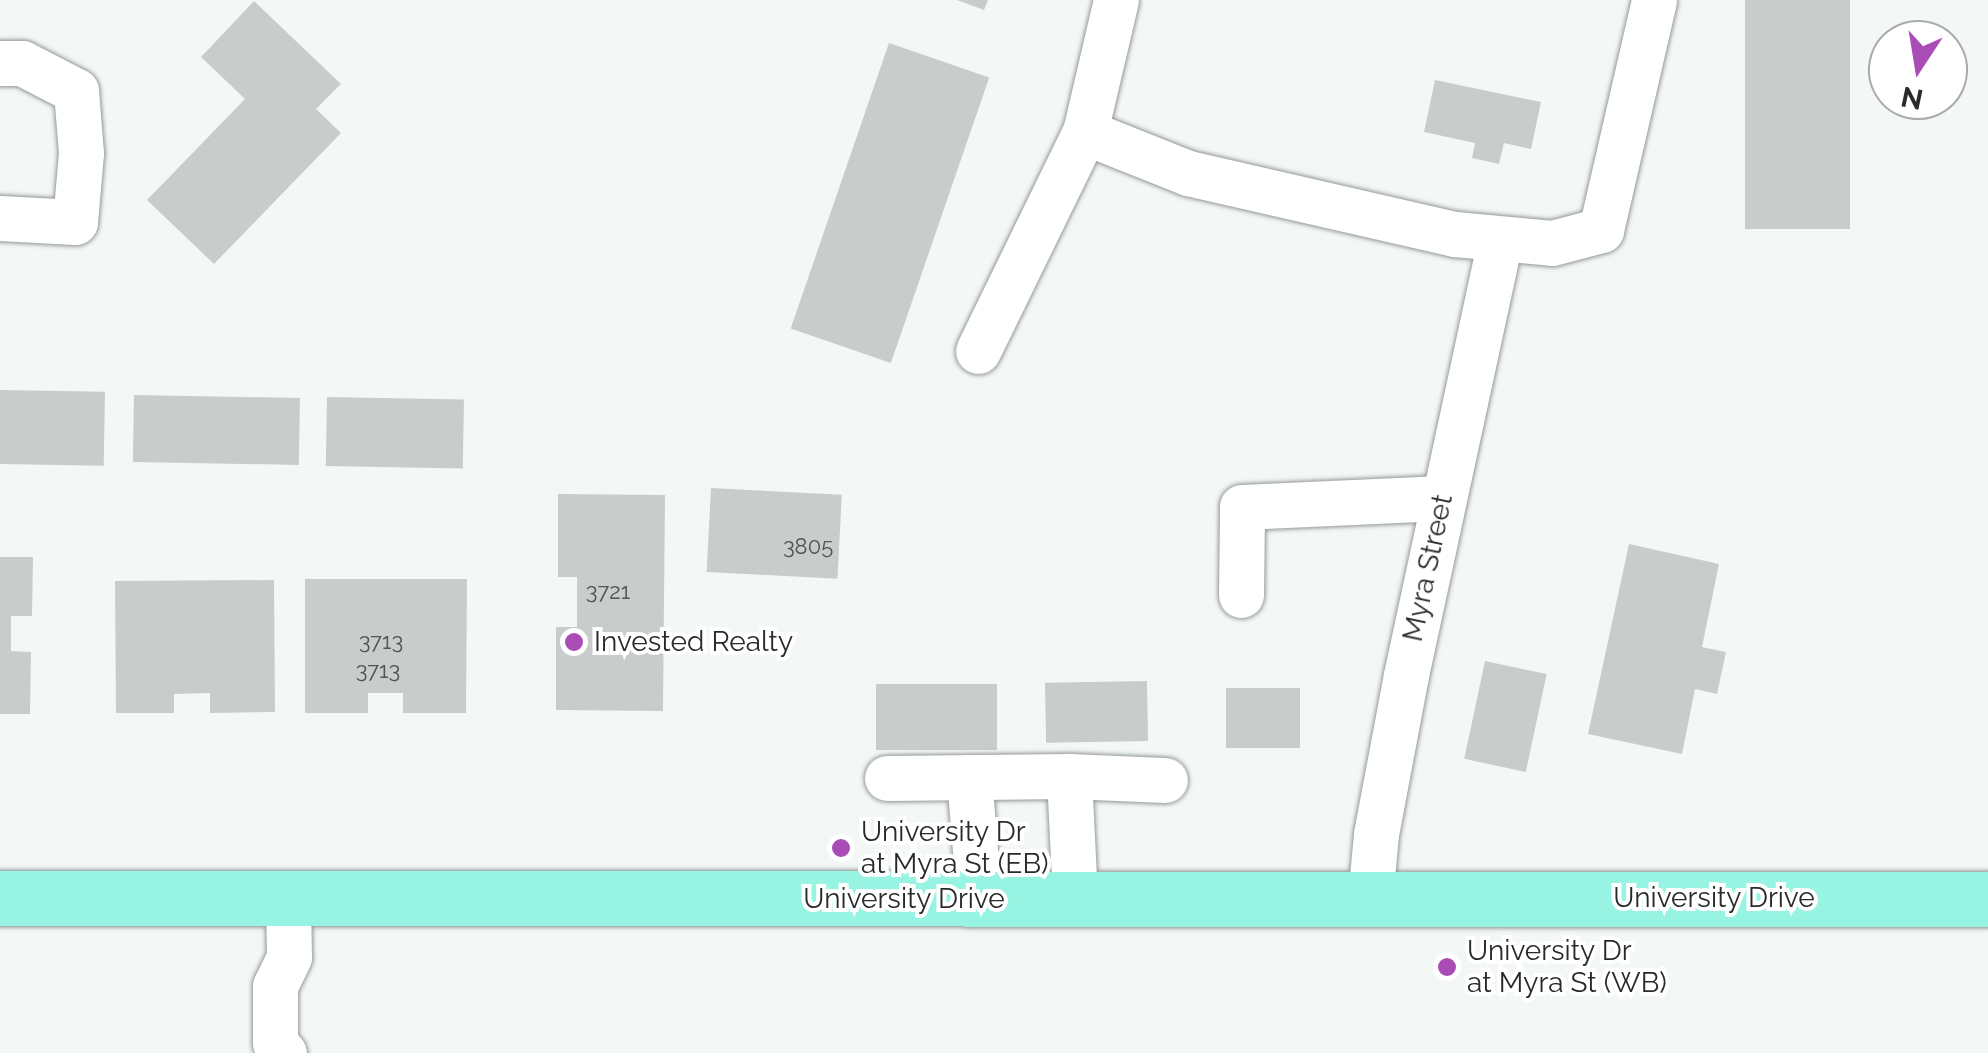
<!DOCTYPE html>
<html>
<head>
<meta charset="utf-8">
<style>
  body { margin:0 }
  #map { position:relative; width:1988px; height:1053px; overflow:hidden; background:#f3f8f7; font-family:Raleway,sans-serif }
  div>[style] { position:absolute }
  .building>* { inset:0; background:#c8cdcb; transform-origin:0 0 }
  .roads { filter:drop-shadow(0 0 2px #959a98) drop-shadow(0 0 2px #959a98) }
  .minor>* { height:45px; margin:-22.5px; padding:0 22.5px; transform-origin:22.5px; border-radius:22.5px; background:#fff }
  .major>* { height:55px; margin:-27.5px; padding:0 27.5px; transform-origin:27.5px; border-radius:27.5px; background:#98f4e2 }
  .dots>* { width:28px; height:28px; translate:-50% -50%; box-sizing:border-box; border:5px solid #fff; border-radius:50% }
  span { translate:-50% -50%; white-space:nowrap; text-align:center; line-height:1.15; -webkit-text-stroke:8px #fff; paint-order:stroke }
  .number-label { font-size:22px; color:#515452 }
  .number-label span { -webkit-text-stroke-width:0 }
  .street-label { font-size:28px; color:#292b2a }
  .poi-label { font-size:28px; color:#292b2a }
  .left { translate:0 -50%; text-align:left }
  .north { position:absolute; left:1868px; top:20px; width:100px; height:100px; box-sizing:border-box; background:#fff; border:2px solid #a9aaaa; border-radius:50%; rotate:192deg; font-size:28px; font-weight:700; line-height:40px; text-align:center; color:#292b2a }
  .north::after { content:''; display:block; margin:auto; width:35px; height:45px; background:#a94cb6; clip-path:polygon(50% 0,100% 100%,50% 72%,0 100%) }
</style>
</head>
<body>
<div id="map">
  <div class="building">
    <i style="clip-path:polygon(957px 0,988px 0,984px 10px)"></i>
    <i style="left:1745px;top:0;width:105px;height:229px"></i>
    <i style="clip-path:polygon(254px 1px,341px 84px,316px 109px,341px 133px,214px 264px,147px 200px,245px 99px,201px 57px)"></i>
    <i style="left:889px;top:43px;width:106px;height:302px;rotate:19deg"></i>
    <i style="clip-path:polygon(1435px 80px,1541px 102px,1531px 149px,1504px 143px,1499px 164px,1472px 158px,1475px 143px,1424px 132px)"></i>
    <i style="left:0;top:390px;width:105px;height:74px;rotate:1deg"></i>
    <i style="left:134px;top:395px;width:166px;height:67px;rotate:1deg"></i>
    <i style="left:327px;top:397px;width:137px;height:69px;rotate:1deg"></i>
    <i style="left:711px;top:488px;width:131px;height:84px;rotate:3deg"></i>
    <i style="clip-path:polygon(558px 494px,665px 495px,663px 711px,556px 710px,556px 627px,577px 627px,577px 577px,558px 577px)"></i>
    <i style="clip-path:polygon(1629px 544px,1719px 564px,1702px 647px,1726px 652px,1717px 694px,1695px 689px,1682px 754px,1588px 734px)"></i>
    <i style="clip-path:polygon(0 557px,33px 557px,32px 616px,11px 616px,11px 651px,31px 652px,30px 714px,0 714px)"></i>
    <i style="clip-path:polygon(305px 579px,467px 579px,466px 713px,403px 713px,403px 693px,368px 693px,368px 713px,305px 713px)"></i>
    <i style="clip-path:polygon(274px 580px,275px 712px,210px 713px,210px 693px,174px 694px,174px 713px,116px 713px,115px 581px)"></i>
    <i style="left:1485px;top:661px;width:63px;height:100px;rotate:12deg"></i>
    <i style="left:1147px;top:681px;width:60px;height:102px;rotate:89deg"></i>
    <i style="left:997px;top:684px;width:66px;height:121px;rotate:90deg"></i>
    <i style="left:1226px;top:688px;width:74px;height:60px"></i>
  </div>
  <div class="roads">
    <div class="minor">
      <i style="left:0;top:63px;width:22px"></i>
      <i style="left:22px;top:63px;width:61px;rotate:27.4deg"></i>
      <i style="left:76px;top:91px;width:62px;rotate:85.4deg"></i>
      <i style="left:81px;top:153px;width:69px;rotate:95deg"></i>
      <i style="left:75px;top:222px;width:75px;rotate:-176.9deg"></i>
      <i style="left:1085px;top:132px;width:111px;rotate:21.7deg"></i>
      <i style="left:1188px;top:173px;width:274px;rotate:12.9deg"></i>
      <i style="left:1455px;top:234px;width:97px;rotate:5.3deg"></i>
      <i style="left:1552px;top:243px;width:51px;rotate:-14.9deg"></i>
      <i style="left:1601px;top:230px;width:236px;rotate:-77deg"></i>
      <i style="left:978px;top:351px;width:244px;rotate:-64deg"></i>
      <i style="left:1085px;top:132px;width:136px;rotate:-76.8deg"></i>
      <i style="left:1241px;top:595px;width:88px;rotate:-89.3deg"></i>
      <i style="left:1242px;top:507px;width:200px;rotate:-2.6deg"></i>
      <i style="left:1069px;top:776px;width:96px;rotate:2.4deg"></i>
      <i style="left:969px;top:777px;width:122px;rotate:85.3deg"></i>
      <i style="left:887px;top:778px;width:182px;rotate:-0.6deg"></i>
      <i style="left:1069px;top:776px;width:123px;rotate:87.2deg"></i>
      <i style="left:1370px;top:898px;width:64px;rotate:-84.6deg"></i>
      <i style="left:1376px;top:834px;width:162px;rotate:-79.3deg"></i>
      <i style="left:1406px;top:675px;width:444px;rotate:-77.8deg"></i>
      <i style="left:284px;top:1053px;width:13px;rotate:-132deg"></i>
      <i style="left:275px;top:1043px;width:57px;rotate:-90deg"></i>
      <i style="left:275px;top:986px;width:32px;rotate:-64deg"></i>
      <i style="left:289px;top:957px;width:57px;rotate:-91deg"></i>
    </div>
    <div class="major">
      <i style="left:0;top:898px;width:1988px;rotate:0.03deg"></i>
    </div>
  </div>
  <div class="dots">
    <i style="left:574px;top:642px;background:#a94cb6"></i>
    <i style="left:841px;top:848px;background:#a94cb6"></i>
    <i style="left:1447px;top:967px;background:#a94cb6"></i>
  </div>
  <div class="number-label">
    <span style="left:808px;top:547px">3805</span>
    <span style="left:608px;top:592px">3721</span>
    <span style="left:381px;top:642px">3713</span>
    <span style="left:378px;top:671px">3713</span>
  </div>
  <div class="street-label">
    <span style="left:1428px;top:568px;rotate:-78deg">Myra Street</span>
    <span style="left:1714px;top:898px">University Drive</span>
    <span style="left:904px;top:899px">University Drive</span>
  </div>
  <div class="poi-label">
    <span class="left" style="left:594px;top:642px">Invested Realty</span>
    <span class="left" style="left:861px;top:848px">University Dr<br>at Myra St (EB)</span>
    <span class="left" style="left:1467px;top:967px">University Dr<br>at Myra St (WB)</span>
  </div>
  <div class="north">N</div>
</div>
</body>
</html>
